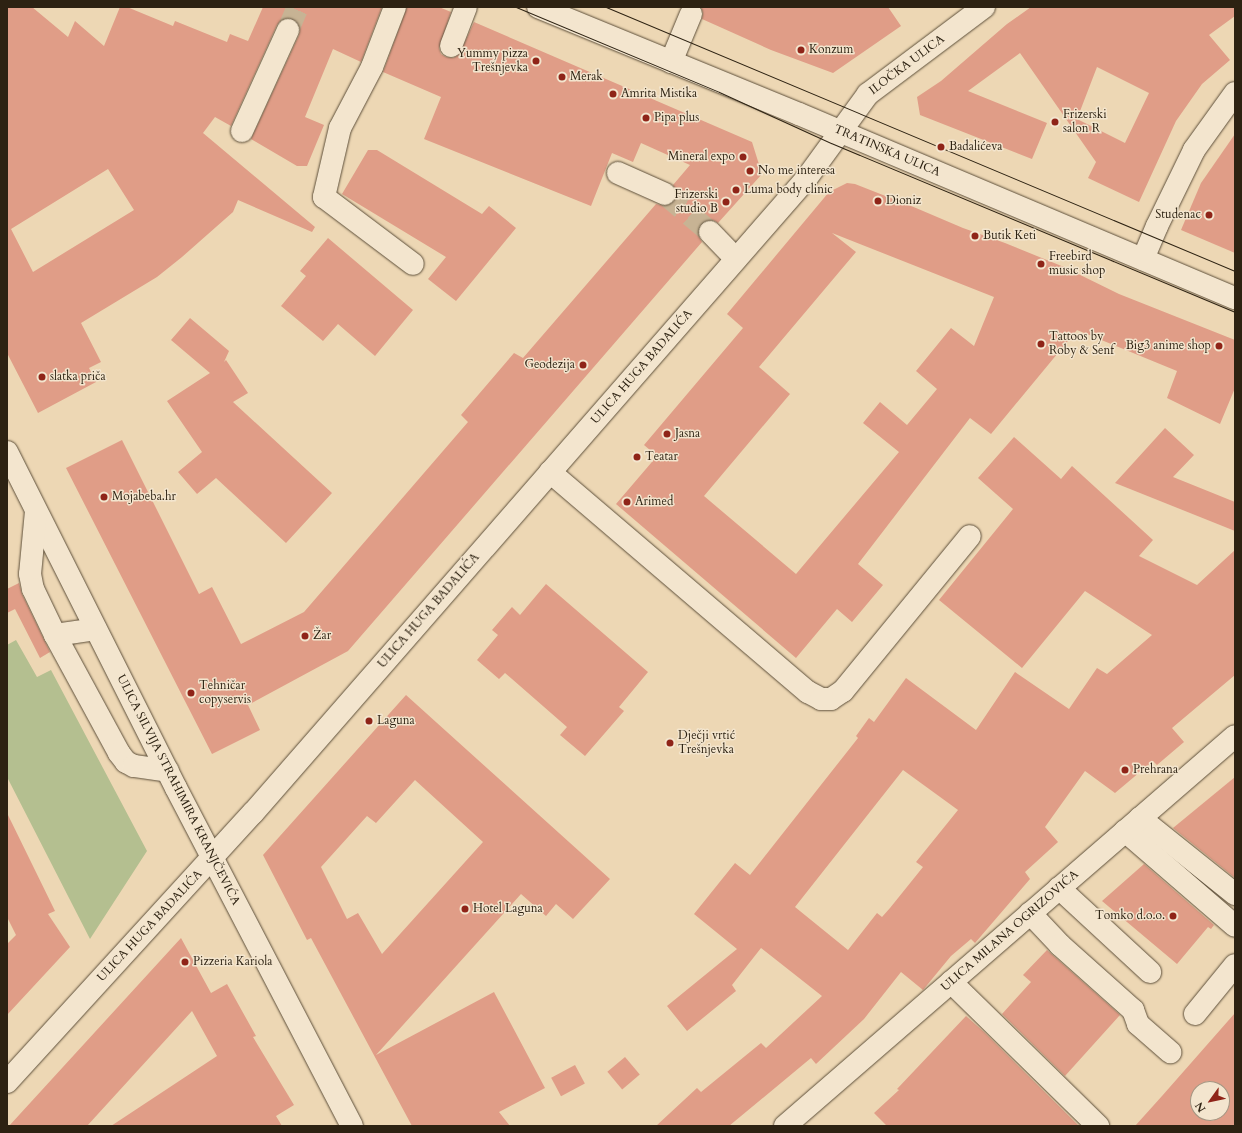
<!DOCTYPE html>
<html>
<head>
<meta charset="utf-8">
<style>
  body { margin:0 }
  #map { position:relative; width:1242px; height:1133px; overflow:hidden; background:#edd7b4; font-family:Cardo,serif }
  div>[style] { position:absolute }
  .green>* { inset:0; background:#b4bf90 }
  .building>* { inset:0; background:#e09d87; transform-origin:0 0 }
  .minor-tunnel>* { height:22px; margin-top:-11px; transform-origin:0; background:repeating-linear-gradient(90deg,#c7b394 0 22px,transparent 0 33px) }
  .roads { filter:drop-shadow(0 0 1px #5d4f3a) drop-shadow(0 0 1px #5d4f3a) }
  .minor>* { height:22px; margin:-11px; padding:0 11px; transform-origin:11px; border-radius:11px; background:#f3e5ce }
  .tram>* { height:1px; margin:-0.5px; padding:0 0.5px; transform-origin:0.5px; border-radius:0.5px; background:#2d2212 }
  .dots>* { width:11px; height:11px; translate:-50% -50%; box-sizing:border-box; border:2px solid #f3e5ce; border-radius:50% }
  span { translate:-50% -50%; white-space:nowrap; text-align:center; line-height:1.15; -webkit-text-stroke:3px #f3e5ce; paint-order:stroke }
  .poi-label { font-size:12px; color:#2d2212 }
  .left { translate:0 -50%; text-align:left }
  .right { translate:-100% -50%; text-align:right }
  .street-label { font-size:12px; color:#2d2212 }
  .frame { position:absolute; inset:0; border:8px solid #2d2212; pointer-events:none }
  .north { position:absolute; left:1190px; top:1081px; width:40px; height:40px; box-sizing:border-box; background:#f3e5ce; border:1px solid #a49783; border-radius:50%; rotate:237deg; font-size:11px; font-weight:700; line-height:16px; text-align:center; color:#2d2212 }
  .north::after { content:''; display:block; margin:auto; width:14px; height:18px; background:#8f2418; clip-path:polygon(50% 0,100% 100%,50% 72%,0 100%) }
</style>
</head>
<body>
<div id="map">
  <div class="green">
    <i style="clip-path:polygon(16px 640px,37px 677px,51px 670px,147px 851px,90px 939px,7px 777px,7px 645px)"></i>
  </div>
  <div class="building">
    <i style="clip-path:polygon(evenodd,7px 7px,32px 7px,68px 37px,75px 21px,104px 46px,120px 7px,127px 7px,173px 26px,175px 21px,227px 42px,230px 34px,248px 41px,263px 7px,382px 7px,361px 62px,333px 49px,305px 117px,324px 125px,307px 166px,297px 166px,251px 139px,299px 35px,300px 29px,298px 23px,293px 19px,287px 18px,281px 20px,277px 25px,231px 126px,215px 117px,203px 133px,315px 227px,312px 232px,238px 200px,233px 212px,182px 257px,157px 277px,81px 323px,101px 362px,89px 368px,96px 382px,38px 413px,7px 353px,7px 7px,108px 169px,134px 210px,33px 272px,11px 229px,108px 169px)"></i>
    <i style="clip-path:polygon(407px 7px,439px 7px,451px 12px,439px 48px,441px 54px,446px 57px,453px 58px,459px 55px,474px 22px,752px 142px,762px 174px,718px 223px,713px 220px,707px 220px,701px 223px,698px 229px,698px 235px,702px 242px,348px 651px,248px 705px,260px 730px,212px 754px,66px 468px,122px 440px,199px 594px,212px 587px,241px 644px,304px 612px,468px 422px,461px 415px,514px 353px,523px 358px,656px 204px,666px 206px,673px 204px,676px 199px,677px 193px,673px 185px,690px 165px,641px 143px,633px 162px,612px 153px,591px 206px,424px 139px,441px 97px,383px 72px)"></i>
    <i style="clip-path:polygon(701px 7px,888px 7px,901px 26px,833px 73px,771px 50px,702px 19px,703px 13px)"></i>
    <i style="clip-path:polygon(evenodd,1031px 7px,1235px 7px,1235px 16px,1209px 35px,1230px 60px,1202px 84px,1176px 121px,1139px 202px,1088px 178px,1096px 162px,1020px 53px,968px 91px,1047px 123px,1032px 159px,920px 115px,917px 97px,941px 81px,1007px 24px,1031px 7px,1097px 67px,1149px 93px,1125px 143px,1077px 119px,1097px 67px)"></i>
    <i style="clip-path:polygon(1235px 134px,1235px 253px,1181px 230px,1201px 183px)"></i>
    <i style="clip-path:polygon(368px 150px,377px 150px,482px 214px,489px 206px,516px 228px,456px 301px,428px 279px,446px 257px,342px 194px)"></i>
    <i style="clip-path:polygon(evenodd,847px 183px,855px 184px,916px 208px,963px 228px,1005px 243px,1064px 267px,1119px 294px,1235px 340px,1235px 388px,1220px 424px,1167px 398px,1177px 371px,1077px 330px,991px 434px,970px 418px,858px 564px,883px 585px,852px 622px,837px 609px,796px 658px,616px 504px,657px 456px,644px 445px,743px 328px,727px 314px,829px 192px,847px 183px,832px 233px,994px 297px,974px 346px,951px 328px,916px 371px,937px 389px,907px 425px,880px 402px,863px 423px,899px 452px,796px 574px,704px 496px,790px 394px,759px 367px,856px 252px,832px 233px)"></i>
    <i style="clip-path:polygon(328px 238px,413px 310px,375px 356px,338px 324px,323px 341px,281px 306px,306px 276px,300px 271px)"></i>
    <i style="clip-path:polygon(190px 318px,229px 351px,224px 362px,226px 360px,248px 393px,233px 402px,332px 493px,286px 543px,216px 478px,197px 494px,178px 472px,202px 452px,167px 401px,210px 373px,171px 340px)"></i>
    <i style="clip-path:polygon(1165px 428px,1194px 455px,1173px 477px,1235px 502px,1235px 531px,1115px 483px)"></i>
    <i style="clip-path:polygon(evenodd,1014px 437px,1061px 479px,1072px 466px,1153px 540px,1139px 556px,1197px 585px,1235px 550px,1235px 675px,1172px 728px,1184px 742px,1157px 765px,1153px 761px,1115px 793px,1085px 771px,1045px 827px,1058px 842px,1025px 872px,1030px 879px,975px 943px,971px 939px,951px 956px,923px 990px,901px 972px,864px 1019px,816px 1064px,811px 1058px,729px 1126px,656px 1126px,697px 1088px,701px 1092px,761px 1043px,766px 1048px,822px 996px,761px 948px,732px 985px,736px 991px,687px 1031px,667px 1006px,737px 949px,694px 914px,735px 863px,750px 875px,858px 738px,856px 736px,869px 718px,874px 722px,906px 678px,976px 730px,1015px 672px,1069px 709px,1097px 668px,1107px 674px,1152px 635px,1085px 591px,1022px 668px,939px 600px,1013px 509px,978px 478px,1014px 437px,903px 770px,958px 810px,916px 862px,923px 867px,890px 908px,882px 917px,877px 913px,848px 950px,795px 907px,903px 770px)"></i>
    <i style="clip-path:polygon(19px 583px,22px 594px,50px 652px,40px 658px,15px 609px,7px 613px,7px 589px)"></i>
    <i style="clip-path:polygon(546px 584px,648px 672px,619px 707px,624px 711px,585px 756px,560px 735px,567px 727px,505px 673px,499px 679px,477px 660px,498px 635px,492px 630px,512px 607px,520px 615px)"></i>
    <i style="clip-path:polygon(evenodd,406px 695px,610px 879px,573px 919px,556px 904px,546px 916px,521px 894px,376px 1055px,494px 992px,545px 1088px,499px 1112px,510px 1126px,412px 1126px,311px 938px,307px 940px,263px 855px,406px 695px,415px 780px,483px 842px,382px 954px,358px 913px,347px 919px,321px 867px,367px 816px,376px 823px,415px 780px)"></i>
    <i style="clip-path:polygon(1235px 777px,1235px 878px,1173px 828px)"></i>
    <i style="clip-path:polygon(7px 813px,55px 911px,48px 914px,70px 947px,7px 1015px,7px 944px,16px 935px,7px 917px)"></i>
    <i style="clip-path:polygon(1144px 864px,1214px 925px,1211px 929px,1208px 927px,1177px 964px,1102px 901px)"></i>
    <i style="clip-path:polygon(181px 938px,211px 993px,227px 984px,256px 1036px,253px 1037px,294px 1105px,276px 1116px,282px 1126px,111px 1126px,217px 1056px,192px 1011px,87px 1126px,9px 1126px)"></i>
    <i style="clip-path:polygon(1047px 950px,1120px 1015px,1065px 1076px,1002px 1014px,1031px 982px,1023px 975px)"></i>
    <i style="clip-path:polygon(evenodd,1235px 1013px,1235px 1126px,1135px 1126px,1162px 1096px,1235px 1013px,1198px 1089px,1222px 1089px,1222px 1113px,1198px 1113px,1198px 1089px)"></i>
    <i style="clip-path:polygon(966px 1016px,984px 1032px,1079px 1126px,887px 1126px,874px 1113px,899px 1090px,897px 1089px)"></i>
    <i style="left:625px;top:1057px;width:23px;height:23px;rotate:50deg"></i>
    <i style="left:575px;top:1065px;width:21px;height:27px;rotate:62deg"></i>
  </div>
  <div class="minor-tunnel">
    <i style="left:288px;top:30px;width:25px;rotate:-67deg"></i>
    <i style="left:665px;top:194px;width:59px;rotate:40.2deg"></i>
  </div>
  <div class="roads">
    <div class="minor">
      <i style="left:395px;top:7px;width:64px;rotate:111deg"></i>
      <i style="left:372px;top:67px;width:69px;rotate:117.7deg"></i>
      <i style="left:340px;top:128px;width:71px;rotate:103.1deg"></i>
      <i style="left:324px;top:197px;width:111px;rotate:37deg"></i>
      <i style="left:538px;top:7px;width:282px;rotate:22.3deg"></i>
      <i style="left:799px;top:114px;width:473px;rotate:22.9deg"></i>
      <i style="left:451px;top:46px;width:42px;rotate:-69deg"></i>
      <i style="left:671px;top:62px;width:52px;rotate:-67.4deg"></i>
      <i style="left:242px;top:131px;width:111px;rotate:-65.5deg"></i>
      <i style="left:618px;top:173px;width:51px;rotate:24.1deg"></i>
      <i style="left:710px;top:232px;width:37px;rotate:46deg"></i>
      <i style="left:1143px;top:259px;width:36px;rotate:-67deg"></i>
      <i style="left:1157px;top:226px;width:85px;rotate:-64deg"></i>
      <i style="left:1194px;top:150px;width:70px;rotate:-54.3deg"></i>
      <i style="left:7px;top:452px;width:376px;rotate:63.3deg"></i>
      <i style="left:176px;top:788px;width:381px;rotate:62.5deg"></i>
      <i style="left:550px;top:472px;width:339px;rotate:40.5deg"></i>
      <i style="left:808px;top:692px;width:15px;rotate:28deg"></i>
      <i style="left:821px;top:699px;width:10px"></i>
      <i style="left:831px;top:699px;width:14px;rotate:-34deg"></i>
      <i style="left:843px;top:691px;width:200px;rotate:-50.7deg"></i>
      <i style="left:36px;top:511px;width:63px;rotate:95.4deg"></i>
      <i style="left:30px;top:574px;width:15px;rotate:79deg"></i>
      <i style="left:33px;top:589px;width:51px;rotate:64.4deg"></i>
      <i style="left:55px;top:635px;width:134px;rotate:61.5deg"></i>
      <i style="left:119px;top:753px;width:11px;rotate:52deg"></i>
      <i style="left:126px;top:762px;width:9px;rotate:27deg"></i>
      <i style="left:134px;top:766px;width:34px;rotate:8deg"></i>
      <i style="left:55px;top:635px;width:41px;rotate:-8.3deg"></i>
      <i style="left:1140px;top:818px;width:122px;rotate:38.7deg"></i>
      <i style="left:1125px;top:831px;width:145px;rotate:40.8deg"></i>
      <i style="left:1059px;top:888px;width:124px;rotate:42.7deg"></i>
      <i style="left:1030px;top:913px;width:44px;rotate:46.8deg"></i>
      <i style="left:1060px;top:945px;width:98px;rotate:41.7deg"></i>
      <i style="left:1133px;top:1010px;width:15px;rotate:70deg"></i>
      <i style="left:1138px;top:1024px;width:43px;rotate:41.2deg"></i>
      <i style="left:951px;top:982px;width:206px;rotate:44.4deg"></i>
      <i style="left:1195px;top:1014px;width:63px;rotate:-50.8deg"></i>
      <i style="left:7px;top:1082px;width:365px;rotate:-47.6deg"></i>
      <i style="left:253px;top:813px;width:841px;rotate:-48.9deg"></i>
      <i style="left:806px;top:179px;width:105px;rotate:-53.9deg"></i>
      <i style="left:868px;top:94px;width:145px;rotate:-36.9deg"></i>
      <i style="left:785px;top:1126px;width:595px;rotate:-40.91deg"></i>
    </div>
  </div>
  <div class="tram">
    <i style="left:516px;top:7px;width:220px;rotate:22.7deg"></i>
    <i style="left:719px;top:92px;width:123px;rotate:24.5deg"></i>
    <i style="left:831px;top:143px;width:438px;rotate:22.7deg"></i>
    <i style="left:606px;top:7px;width:682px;rotate:22.77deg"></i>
  </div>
  <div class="dots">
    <i style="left:801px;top:50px;background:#8f2418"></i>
    <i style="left:536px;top:61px;background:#8f2418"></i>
    <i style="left:562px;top:77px;background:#8f2418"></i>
    <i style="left:613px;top:94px;background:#8f2418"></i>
    <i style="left:646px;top:118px;background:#8f2418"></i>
    <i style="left:1055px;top:122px;background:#8f2418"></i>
    <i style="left:941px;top:147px;background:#8f2418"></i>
    <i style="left:743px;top:157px;background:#8f2418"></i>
    <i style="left:750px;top:171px;background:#8f2418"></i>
    <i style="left:736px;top:190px;background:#8f2418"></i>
    <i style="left:878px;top:201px;background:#8f2418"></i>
    <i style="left:726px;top:202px;background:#8f2418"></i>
    <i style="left:1209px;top:215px;background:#8f2418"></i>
    <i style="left:975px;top:236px;background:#8f2418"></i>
    <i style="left:1041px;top:264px;background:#8f2418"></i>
    <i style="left:1041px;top:344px;background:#8f2418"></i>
    <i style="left:1219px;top:346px;background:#8f2418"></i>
    <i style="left:583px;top:365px;background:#8f2418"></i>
    <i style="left:42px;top:377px;background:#8f2418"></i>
    <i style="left:667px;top:434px;background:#8f2418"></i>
    <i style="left:637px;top:457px;background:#8f2418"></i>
    <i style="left:104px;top:497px;background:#8f2418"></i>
    <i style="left:627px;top:502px;background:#8f2418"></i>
    <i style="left:305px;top:636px;background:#8f2418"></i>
    <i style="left:191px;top:693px;background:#8f2418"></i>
    <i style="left:369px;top:721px;background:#8f2418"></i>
    <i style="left:670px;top:743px;background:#8f2418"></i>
    <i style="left:1125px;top:770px;background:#8f2418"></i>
    <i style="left:465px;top:909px;background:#8f2418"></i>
    <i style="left:1173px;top:916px;background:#8f2418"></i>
    <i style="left:185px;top:962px;background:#8f2418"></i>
  </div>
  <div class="poi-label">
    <span class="left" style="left:809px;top:50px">Konzum</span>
    <span class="right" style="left:528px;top:61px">Yummy pizza<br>Trešnjevka</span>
    <span class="left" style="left:570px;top:77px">Merak</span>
    <span class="left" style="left:621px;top:94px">Amrita Mistika</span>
    <span class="left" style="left:1063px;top:122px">Frizerski<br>salon R</span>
    <span class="left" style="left:654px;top:118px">Pipa plus</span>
    <span class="left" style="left:949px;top:147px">Badalićeva</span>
    <span class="right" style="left:735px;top:157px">Mineral expo</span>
    <span class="left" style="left:758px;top:171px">No me interesa</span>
    <span class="left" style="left:744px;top:190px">Luma body clinic</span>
    <span class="right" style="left:718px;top:202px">Frizerski<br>studio B</span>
    <span class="left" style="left:886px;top:201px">Dioniz</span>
    <span class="right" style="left:1201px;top:215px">Studenac</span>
    <span class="left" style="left:983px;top:236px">Butik Keti</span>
    <span class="left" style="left:1049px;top:264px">Freebird<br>music shop</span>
    <span class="left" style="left:1049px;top:344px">Tattoos by<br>Roby &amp; Senf</span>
    <span class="right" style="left:1211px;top:346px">Big3 anime shop</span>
    <span class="right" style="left:575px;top:365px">Geodezija</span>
    <span class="left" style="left:50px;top:377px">slatka priča</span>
    <span class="left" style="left:675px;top:434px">Jasna</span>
    <span class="left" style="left:645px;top:457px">Teatar</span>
    <span class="left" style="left:112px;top:497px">Mojabeba.hr</span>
    <span class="left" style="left:635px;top:502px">Arimed</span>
    <span class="left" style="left:313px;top:636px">Žar</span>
    <span class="left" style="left:199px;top:693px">Tehničar<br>copyservis</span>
    <span class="left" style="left:377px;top:721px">Laguna</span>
    <span class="left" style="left:678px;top:743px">Dječji vrtić<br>Trešnjevka</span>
    <span class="left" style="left:1133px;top:770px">Prehrana</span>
    <span class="left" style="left:473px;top:909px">Hotel Laguna</span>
    <span class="right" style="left:1165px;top:916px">Tomko d.o.o.</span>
    <span class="left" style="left:193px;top:962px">Pizzeria Kariola</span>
  </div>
  <div class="street-label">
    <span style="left:907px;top:65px;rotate:-37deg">ILOČKA ULICA</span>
    <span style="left:887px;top:151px;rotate:23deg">TRATINSKA ULICA</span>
    <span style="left:642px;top:367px;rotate:-49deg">ULICA HUGA BADALIĆA</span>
    <span style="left:429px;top:611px;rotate:-49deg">ULICA HUGA BADALIĆA</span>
    <span style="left:178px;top:790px;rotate:63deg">ULICA SILVIJA STRAHIMIRA KRANJČEVIĆA</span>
    <span style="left:150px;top:926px;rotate:-47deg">ULICA HUGA BADALIĆA</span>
    <span style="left:1010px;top:931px;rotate:-41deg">ULICA MILANA OGRIZOVIĆA</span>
  </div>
  <div class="frame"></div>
  <div class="north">N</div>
</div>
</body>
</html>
